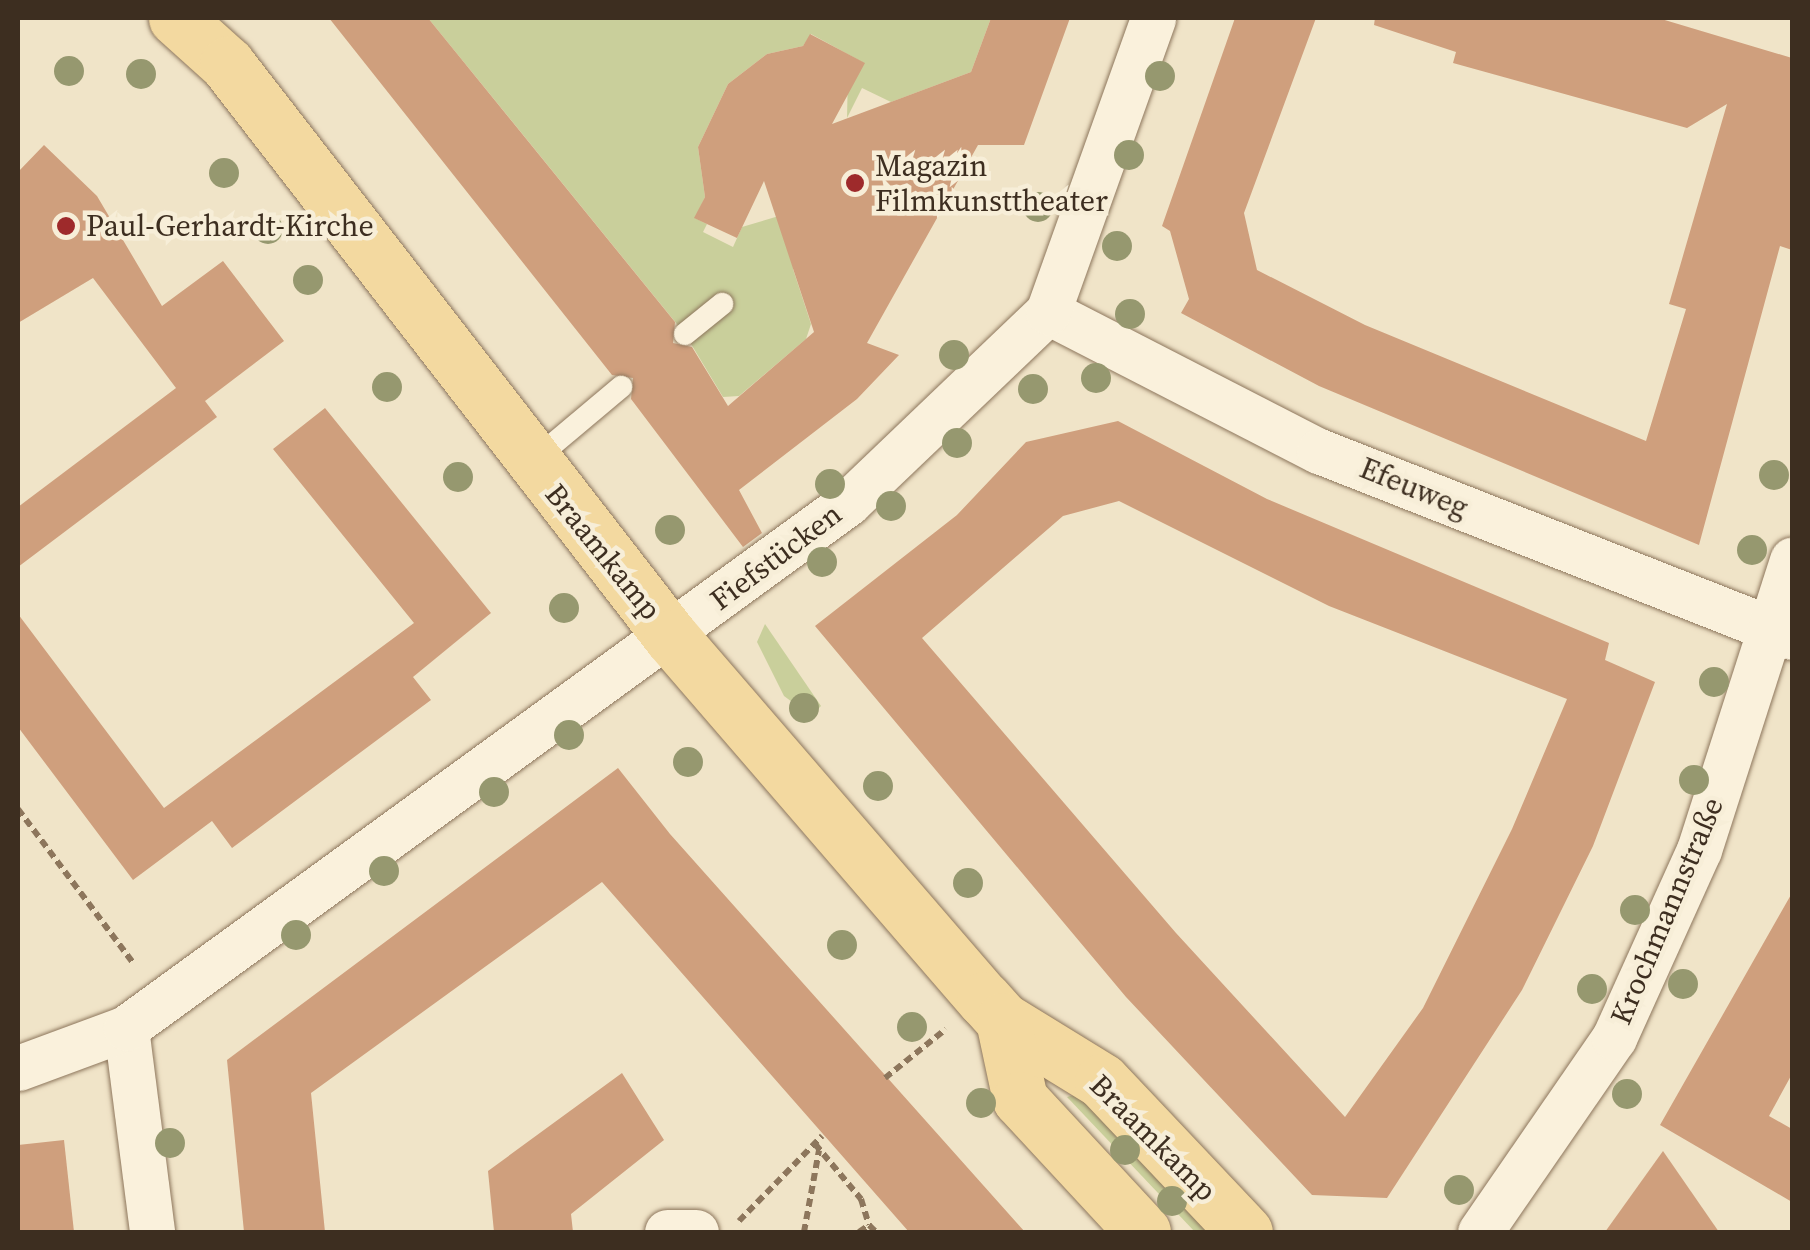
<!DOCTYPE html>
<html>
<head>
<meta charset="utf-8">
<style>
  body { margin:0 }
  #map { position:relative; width:1810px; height:1250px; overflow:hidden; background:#f0e4c8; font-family:"Source Serif 4",serif }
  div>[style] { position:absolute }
  .green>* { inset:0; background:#c9cf9b }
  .building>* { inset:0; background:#cf9f7d }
  .path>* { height:6px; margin-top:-3px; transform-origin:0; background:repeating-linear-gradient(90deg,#8d765c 0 8px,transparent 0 13px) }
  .roads { filter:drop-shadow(0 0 2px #8d765c) drop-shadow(0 0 2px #8d765c) }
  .service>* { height:22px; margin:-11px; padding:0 11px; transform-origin:11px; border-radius:11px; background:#faf1dc }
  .minor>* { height:45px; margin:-22.5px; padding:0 22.5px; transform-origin:22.5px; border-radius:22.5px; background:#faf1dc }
  .primary>* { height:55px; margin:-27.5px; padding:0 27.5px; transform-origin:27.5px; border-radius:27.5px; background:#f3d9a0 }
  .trees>* { width:30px; height:30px; margin:-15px; border-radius:50%; background:#96986f }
  .dots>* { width:28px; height:28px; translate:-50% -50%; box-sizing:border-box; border:5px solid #f7eed8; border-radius:50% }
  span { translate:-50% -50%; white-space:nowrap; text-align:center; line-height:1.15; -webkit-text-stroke:9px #f7eed8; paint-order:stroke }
  .poi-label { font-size:30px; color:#3d2e20 }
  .left { translate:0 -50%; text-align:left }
  .street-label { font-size:30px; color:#3d2e20 }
  .frame { position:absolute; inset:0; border:20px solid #3d2e20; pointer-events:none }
</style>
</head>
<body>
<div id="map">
  <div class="green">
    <i style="clip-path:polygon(428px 18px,991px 18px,971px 72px,891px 102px,862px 88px,847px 118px,848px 72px,864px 63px,811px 34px,803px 46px,767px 54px,728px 84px,698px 147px,705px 197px,695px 218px,707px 224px,703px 232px,733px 247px,742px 227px,789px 213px,823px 217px,793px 269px,811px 324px,806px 339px,739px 396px,723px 397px,685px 334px)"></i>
    <i style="clip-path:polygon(765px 624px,821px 706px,811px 716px,784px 696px,757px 642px)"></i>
    <i style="clip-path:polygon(1077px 1094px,1213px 1232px,1195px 1232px,1067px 1097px)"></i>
  </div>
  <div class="building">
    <i style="clip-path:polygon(329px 18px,428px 18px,675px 322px,673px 343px,692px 347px,728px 406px,814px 332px,764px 181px,737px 238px,694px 218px,705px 197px,698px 147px,728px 84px,767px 54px,803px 46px,810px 34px,865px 63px,832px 124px,971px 72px,991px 18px,1070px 18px,1024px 145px,978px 145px,867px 343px,899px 355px,857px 399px,739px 490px,762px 533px,743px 547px,631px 399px,633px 378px,612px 375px)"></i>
    <i style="clip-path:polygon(1235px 18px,1316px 18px,1244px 213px,1257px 270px,1365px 325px,1646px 441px,1686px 309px,1669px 304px,1727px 104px,1687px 128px,1453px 63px,1456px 52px,1374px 25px,1375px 18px,1658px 18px,1792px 58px,1792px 250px,1780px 246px,1699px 545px,1319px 386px,1181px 313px,1189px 299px,1170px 231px,1162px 226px)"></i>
    <i style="clip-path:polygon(44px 145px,97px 196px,162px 306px,223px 261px,284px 341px,205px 401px,217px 417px,18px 567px,18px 507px,176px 388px,93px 278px,18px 323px,18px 172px)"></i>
    <i style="clip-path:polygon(325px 408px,491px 613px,413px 677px,431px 700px,404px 720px,232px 848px,212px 821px,133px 880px,18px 727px,18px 614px,164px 808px,414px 623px,273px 449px)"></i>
    <i style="clip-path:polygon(evenodd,1118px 421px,1267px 499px,1609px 643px,1605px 660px,1655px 682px,1593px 846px,1522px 990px,1387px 1198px,1312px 1195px,1126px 997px,815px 626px,957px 515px,1026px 442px,1118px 421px,1119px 501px,1329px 606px,1567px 699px,1512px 829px,1423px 1008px,1345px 1117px,1176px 933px,922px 638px,1063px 516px,1119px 501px)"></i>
    <i style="clip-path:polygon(618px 768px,670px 834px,1025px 1232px,909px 1232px,602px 882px,311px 1093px,325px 1232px,244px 1232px,227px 1060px)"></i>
    <i style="clip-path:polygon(1792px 893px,1792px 1074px,1769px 1116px,1792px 1129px,1792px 1202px,1660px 1125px)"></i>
    <i style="clip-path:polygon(622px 1073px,664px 1140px,571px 1214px,573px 1232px,494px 1232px,488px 1171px)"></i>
    <i style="clip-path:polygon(64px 1140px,74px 1232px,18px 1232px,18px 1145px)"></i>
    <i style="clip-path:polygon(1663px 1151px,1719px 1232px,1605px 1232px)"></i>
  </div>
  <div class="path">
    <i style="left:18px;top:809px;width:194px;rotate:53.2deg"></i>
    <i style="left:885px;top:1078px;width:78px;rotate:-38.8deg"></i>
    <i style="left:815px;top:1144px;width:72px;rotate:50.1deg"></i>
    <i style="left:861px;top:1199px;width:27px;rotate:73deg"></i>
    <i style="left:739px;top:1221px;width:119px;rotate:-45.7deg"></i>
    <i style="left:804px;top:1232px;width:83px;rotate:-79.6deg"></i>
    <i style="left:859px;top:1232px;width:12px;rotate:-35deg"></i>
    <i style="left:869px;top:1225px;width:10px;rotate:45deg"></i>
  </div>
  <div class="roads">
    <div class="service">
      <i style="left:685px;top:334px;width:48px;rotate:-39deg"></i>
      <i style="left:534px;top:460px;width:114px;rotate:-40deg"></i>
    </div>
    <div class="minor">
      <i style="left:1048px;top:312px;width:305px;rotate:27.2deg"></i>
      <i style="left:1319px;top:451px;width:508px;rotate:21.47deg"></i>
      <i style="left:126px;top:1028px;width:206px;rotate:82.7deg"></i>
      <i style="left:18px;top:1068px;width:115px;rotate:-20.3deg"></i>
      <i style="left:126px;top:1028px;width:893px;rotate:-36.02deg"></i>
      <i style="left:848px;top:503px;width:277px;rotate:-43.7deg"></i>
      <i style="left:1048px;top:312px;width:312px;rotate:-70.3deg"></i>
      <i style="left:667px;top:1232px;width:29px"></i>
      <i style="left:1480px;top:1232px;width:236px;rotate:-55.4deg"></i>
      <i style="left:1614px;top:1038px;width:206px;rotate:-65.7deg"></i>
      <i style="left:1699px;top:850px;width:305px;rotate:-72.2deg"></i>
    </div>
    <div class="primary">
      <i style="left:176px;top:18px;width:69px;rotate:42deg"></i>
      <i style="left:227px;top:64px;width:725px;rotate:52.23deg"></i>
      <i style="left:671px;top:637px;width:479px;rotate:49.2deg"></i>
      <i style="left:984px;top:999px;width:28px;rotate:48deg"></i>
      <i style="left:1003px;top:1020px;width:116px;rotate:31.6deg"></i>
      <i style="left:1102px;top:1081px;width:208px;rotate:46.6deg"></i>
      <i style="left:1003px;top:1020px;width:81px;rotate:77.9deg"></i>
      <i style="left:1020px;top:1099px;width:181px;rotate:47.2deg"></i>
    </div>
  </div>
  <div class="trees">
    <i style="left:69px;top:71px"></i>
    <i style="left:141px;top:74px"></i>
    <i style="left:1160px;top:76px"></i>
    <i style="left:1129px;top:155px"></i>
    <i style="left:224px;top:173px"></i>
    <i style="left:1038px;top:207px"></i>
    <i style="left:268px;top:229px"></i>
    <i style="left:1117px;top:246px"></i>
    <i style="left:308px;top:280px"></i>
    <i style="left:1130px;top:314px"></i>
    <i style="left:954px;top:355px"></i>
    <i style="left:1096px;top:378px"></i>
    <i style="left:387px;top:387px"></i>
    <i style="left:1033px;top:389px"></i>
    <i style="left:957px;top:443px"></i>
    <i style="left:1774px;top:475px"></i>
    <i style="left:458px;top:477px"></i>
    <i style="left:830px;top:484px"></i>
    <i style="left:891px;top:506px"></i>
    <i style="left:670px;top:530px"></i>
    <i style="left:1752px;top:550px"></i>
    <i style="left:822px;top:562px"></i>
    <i style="left:564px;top:608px"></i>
    <i style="left:1714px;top:682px"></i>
    <i style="left:804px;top:708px"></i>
    <i style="left:569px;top:735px"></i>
    <i style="left:688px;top:762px"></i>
    <i style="left:1694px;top:780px"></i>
    <i style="left:878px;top:786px"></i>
    <i style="left:494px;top:792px"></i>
    <i style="left:384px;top:871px"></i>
    <i style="left:968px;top:883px"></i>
    <i style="left:1635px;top:910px"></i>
    <i style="left:296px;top:935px"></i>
    <i style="left:842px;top:945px"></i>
    <i style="left:1683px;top:984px"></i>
    <i style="left:1592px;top:989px"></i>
    <i style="left:912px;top:1027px"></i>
    <i style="left:1627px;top:1094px"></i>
    <i style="left:981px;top:1103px"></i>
    <i style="left:170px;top:1143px"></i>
    <i style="left:1125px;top:1150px"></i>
    <i style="left:1459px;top:1190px"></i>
    <i style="left:1172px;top:1201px"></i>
  </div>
  <div class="dots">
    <i style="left:855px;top:183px;background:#9e2a2b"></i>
    <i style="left:66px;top:226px;background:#9e2a2b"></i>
  </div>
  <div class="poi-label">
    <span class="left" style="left:875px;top:183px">Magazin<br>Filmkunsttheater</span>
    <span class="left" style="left:86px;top:226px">Paul-Gerhardt-Kirche</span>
  </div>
  <div class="street-label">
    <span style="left:1414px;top:488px;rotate:22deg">Efeuweg</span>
    <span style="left:603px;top:552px;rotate:51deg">Braamkamp</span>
    <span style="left:776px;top:557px;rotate:-37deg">Fiefstücken</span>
    <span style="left:1667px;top:911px;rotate:-67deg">Krochmannstraße</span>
    <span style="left:1153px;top:1138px;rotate:45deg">Braamkamp</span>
  </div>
  <div class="frame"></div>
</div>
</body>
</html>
